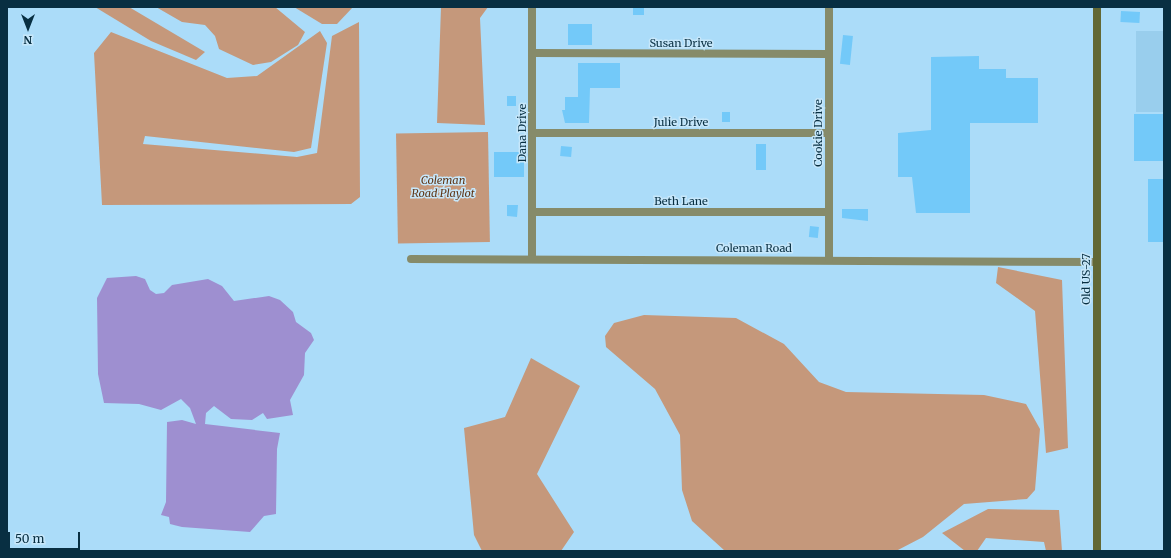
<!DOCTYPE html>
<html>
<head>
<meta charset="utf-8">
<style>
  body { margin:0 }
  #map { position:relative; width:1171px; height:558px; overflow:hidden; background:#abdcf9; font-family:Merriweather,serif }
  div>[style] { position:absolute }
  .built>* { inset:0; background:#99ceed; transform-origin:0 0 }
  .green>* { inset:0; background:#c5987b; transform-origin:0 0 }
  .water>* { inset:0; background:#9e8fd0 }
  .building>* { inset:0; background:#73c9f9; transform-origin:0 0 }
  .street>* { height:8px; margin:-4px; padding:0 4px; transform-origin:4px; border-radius:4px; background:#868b6a }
  .secondary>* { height:8px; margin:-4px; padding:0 4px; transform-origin:4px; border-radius:4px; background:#626835 }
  span { translate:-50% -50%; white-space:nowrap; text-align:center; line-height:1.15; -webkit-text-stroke:3px #c7e7fa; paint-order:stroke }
  .street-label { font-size:11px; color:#082f42 }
  .park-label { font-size:11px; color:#603616; font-style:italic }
  .frame { position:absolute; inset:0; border:8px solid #082f42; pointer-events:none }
  .north { position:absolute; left:8px; top:8px; width:40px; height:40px; -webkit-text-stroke:3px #c7e7fa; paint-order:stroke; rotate:180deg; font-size:11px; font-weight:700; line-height:16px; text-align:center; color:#082f42 }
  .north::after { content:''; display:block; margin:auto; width:14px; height:18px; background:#082f42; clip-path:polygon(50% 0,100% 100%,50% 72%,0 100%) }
  .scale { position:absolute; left:8px; top:532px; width:72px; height:18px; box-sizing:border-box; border:2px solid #082f42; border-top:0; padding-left:5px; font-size:12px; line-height:14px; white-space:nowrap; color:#082f42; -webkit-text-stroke:3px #c7e7fa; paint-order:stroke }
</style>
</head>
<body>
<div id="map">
  <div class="built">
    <i style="left:1136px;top:31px;width:28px;height:81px"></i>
  </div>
  <div class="green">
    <i style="clip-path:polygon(95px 7px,129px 7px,205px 52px,196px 60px,151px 41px)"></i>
    <i style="clip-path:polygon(156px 7px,275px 7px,305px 32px,298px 45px,271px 62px,253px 65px,219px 49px,215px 36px,205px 25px,182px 22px)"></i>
    <i style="clip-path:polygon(294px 7px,353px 7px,337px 24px,322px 24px)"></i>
    <i style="clip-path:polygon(441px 7px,488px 7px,480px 18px,485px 125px,437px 123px)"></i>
    <i style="clip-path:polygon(359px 22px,360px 197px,351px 204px,102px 205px,94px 53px,111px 32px,227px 78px,257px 76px,320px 31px,327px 43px,311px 148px,294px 152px,145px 136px,143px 144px,297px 157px,317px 153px,332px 36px)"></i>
    <i style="left:488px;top:132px;width:110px;height:92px;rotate:89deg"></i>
    <i style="clip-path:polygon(998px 267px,1062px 280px,1068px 448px,1046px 453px,1035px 311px,996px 283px)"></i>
    <i style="clip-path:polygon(644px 315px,736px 318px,784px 344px,819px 382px,846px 392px,984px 395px,1026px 404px,1040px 429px,1035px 490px,1027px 499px,964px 504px,923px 537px,896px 551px,725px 551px,692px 521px,682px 490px,680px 435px,655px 389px,606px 347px,605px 336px,614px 323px)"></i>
    <i style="clip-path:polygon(531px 358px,580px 386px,537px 474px,574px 532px,561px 551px,482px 551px,474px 535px,464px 428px,505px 417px)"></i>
    <i style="clip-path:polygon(988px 509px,1059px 510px,1062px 551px,1046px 551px,1044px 542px,986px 538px,977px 551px,965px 551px,942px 533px)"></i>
  </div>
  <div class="water">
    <i style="clip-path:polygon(136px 276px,145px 279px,150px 290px,156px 294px,164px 293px,172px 285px,208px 279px,222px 286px,234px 301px,269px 296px,280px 300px,293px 312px,296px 322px,311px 333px,314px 340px,305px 353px,304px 375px,290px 400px,293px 415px,267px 419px,263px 413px,252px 420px,231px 419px,214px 406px,206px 413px,205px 424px,280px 433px,277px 449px,276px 514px,264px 516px,250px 532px,182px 527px,170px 524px,169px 517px,161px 515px,166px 502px,167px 422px,182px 420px,196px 424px,190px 408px,181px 399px,161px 410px,139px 404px,104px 403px,98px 374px,97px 298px,107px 278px)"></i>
  </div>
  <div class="building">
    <i style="left:633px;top:7px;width:11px;height:8px"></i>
    <i style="left:1121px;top:11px;width:19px;height:11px;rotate:3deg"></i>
    <i style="left:568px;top:24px;width:24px;height:21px"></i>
    <i style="left:843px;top:35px;width:10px;height:29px;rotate:6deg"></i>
    <i style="clip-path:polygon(979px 56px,979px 69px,1006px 69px,1006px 78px,1038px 78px,1038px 123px,970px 123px,970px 213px,916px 213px,912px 177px,898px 177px,898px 133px,931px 130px,931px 57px)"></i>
    <i style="clip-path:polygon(578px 63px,620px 63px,620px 88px,590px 88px,589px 123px,565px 123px,562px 110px,565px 110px,565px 97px,578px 97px)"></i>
    <i style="left:507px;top:96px;width:9px;height:10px"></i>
    <i style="left:722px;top:112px;width:8px;height:10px"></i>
    <i style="left:1134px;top:114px;width:30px;height:47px"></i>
    <i style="left:756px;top:144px;width:10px;height:26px"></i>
    <i style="left:561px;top:146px;width:11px;height:10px;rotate:5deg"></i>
    <i style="left:494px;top:152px;width:30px;height:25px"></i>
    <i style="left:1148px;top:179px;width:16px;height:63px"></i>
    <i style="clip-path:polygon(507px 205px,518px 205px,517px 217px,507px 216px)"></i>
    <i style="clip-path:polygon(842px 209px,868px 209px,868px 221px,842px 218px)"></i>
    <i style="left:810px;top:226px;width:9px;height:11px;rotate:6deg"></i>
  </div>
  <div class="street">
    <i style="left:532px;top:7px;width:252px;rotate:90deg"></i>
    <i style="left:532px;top:53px;width:297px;rotate:0.2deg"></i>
    <i style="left:533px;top:133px;width:296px"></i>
    <i style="left:532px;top:212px;width:297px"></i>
    <i style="left:411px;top:259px;width:686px;rotate:0.25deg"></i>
    <i style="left:829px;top:259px;width:252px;rotate:-90deg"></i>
  </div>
  <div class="secondary">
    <i style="left:1097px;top:7px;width:544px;rotate:90deg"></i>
  </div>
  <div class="street-label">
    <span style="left:681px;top:43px">Susan Drive</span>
    <span style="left:681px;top:122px">Julie Drive</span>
    <span style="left:522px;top:133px;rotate:-90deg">Dana Drive</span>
    <span style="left:818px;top:133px;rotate:-90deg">Cookie Drive</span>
    <span style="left:681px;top:201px">Beth Lane</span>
    <span style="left:754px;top:248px">Coleman Road</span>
    <span style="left:1086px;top:279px;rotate:-90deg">Old US-27</span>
  </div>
  <div class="park-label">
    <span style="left:443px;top:187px">Coleman<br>Road Playlot</span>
  </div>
  <div class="frame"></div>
  <div class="north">N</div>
  <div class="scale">50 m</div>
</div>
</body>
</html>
